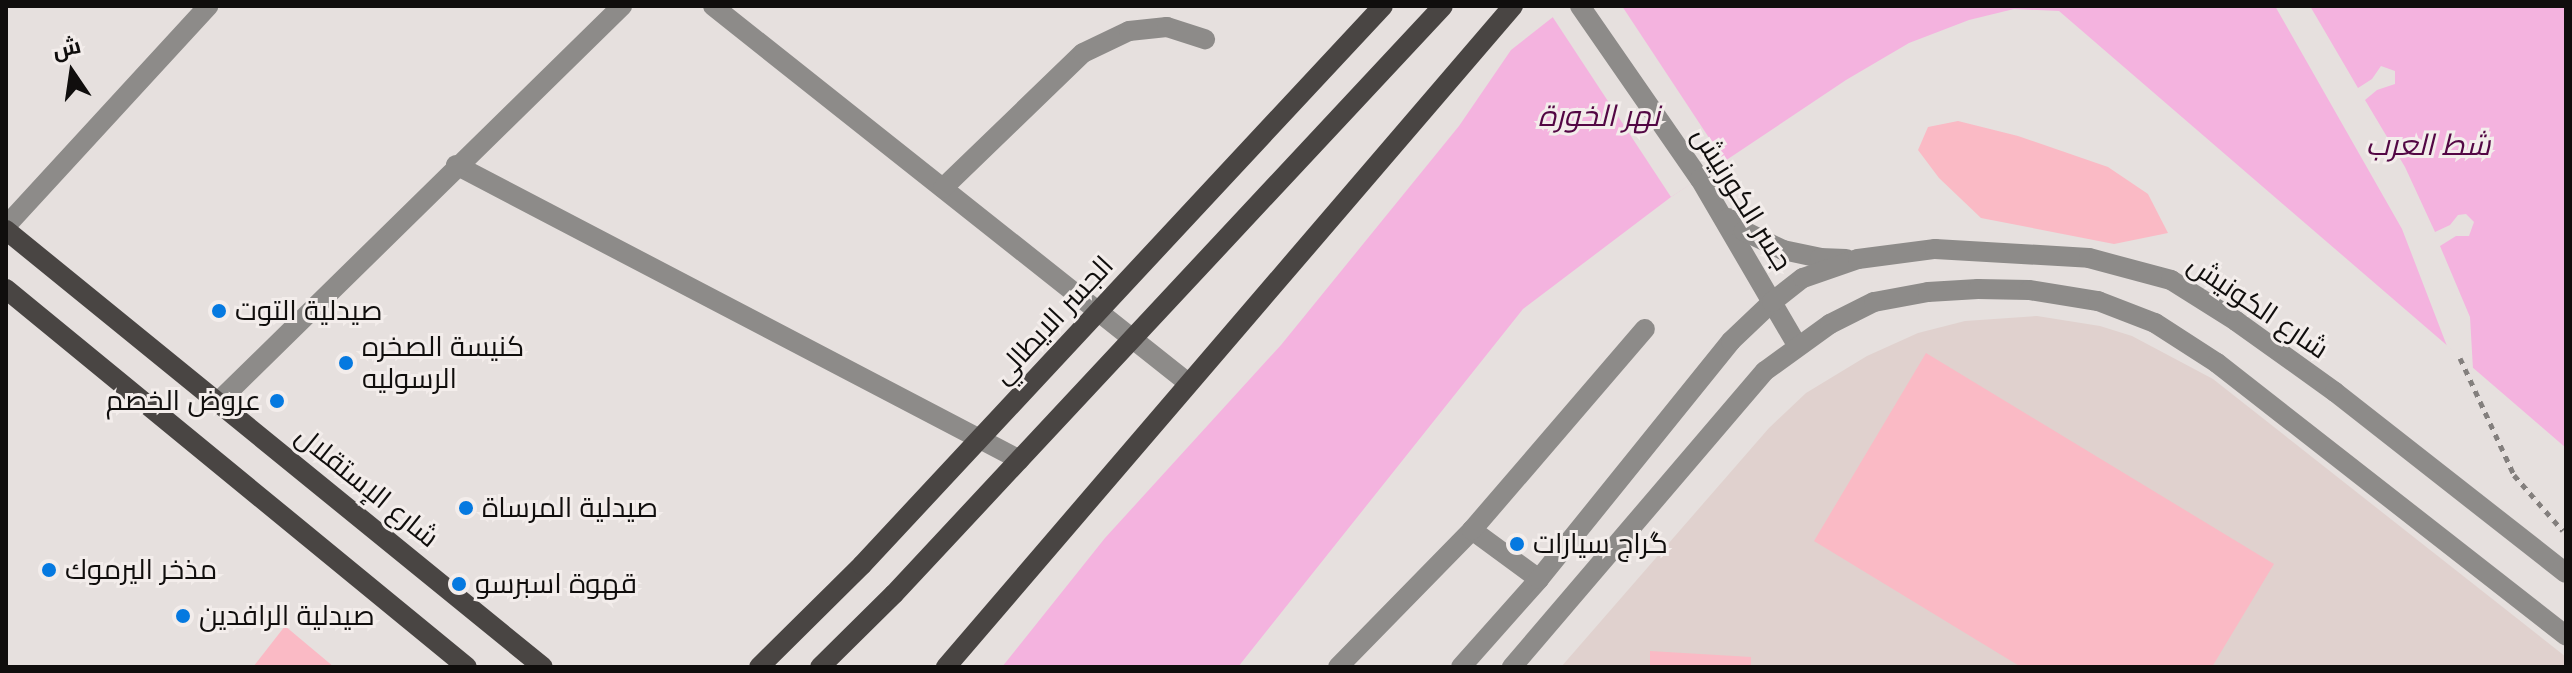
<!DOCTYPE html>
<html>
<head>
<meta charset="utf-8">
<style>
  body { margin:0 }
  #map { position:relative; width:2572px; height:673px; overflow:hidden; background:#e6e0de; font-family:"Varela Round",Cairo,sans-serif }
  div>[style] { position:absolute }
  .built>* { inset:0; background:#e0d1ce }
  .water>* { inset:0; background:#f4b3df }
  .pier>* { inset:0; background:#e6e0de }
  .building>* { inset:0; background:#fabac5 }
  .path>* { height:5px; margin-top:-2.5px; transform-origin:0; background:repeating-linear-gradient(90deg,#837f7d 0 6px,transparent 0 12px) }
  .minor>* { height:20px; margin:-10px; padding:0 10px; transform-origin:10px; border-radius:10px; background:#8d8b89 }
  .major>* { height:20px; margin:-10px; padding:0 10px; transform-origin:10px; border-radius:10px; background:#494543 }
  .major-bridge>* { height:20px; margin:-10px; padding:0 10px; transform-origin:10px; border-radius:10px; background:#494543 }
  .dots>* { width:22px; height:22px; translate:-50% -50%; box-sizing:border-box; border:4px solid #f3edeb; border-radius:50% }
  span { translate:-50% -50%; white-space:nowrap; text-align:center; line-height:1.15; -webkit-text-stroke:6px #f3edeb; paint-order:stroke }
  .street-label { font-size:28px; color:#100e0d }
  .poi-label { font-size:28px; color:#100e0d }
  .left { translate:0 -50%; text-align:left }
  .right { translate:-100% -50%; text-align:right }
  .water-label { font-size:30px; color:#530744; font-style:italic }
  .frame { position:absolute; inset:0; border:8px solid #100e0d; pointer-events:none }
  .north { position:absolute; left:32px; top:32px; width:80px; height:80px; -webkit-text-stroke:6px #f3edeb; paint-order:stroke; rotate:347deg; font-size:22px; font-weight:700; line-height:32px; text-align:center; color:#100e0d }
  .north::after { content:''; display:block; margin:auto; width:28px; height:36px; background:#100e0d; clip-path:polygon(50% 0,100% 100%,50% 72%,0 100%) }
</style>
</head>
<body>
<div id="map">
  <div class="built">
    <i style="clip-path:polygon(2037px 316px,2100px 326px,2132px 336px,2213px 379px,2566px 657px,2566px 667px,1561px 667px,1769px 428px,1806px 393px,1867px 356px,1918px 333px,1965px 321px)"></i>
  </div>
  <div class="water">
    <i style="clip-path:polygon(1567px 6px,2566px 6px,2566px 448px,2059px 11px,2014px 9px,1969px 20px,1909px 43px,1846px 80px,1671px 197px,1523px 309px,1238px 667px,1002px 667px,1105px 538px,1281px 345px,1459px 126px,1511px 50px)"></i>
  </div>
  <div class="pier">
    <i style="clip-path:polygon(1567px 6px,1622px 6px,1725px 162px,1671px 197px,1552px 16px)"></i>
    <i style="clip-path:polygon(2275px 6px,2310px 6px,2358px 88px,2372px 79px,2381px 66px,2395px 71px,2395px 84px,2377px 90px,2365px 100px,2405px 167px,2435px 232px,2450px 225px,2458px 215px,2466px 214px,2474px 222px,2469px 236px,2456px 236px,2440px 246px,2470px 317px,2473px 369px,2447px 346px,2402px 229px)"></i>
  </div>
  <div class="building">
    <i style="clip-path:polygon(1958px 121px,2018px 136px,2108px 167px,2148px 194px,2168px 233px,2114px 244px,1981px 218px,1939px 178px,1918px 150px,1928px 127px)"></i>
    <i style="clip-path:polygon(1926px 353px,2274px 564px,2212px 667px,2021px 667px,1814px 541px)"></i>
    <i style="clip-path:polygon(285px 626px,334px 667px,253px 667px)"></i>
    <i style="clip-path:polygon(1650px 651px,1751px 657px,1751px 667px,1650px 667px)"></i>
  </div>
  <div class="path">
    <i style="left:2460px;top:358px;width:129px;rotate:65.2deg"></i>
    <i style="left:2514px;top:475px;width:74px;rotate:48.8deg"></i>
  </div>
  <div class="minor">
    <i style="left:713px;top:6px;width:605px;rotate:38.42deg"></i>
    <i style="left:1580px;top:6px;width:211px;rotate:55.3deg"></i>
    <i style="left:1700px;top:179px;width:192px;rotate:59.7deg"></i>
    <i style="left:456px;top:165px;width:636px;rotate:27.61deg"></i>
    <i style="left:943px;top:188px;width:194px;rotate:-44deg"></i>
    <i style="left:1083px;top:53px;width:51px;rotate:-25.6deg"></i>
    <i style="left:1129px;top:31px;width:38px;rotate:-6deg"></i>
    <i style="left:1167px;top:27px;width:40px;rotate:18deg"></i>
    <i style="left:1728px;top:218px;width:21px;rotate:39deg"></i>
    <i style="left:1744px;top:231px;width:43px;rotate:26deg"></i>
    <i style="left:1783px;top:250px;width:38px;rotate:12deg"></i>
    <i style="left:1820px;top:258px;width:26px;rotate:2deg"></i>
    <i style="left:6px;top:226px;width:299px;rotate:-47.4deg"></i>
    <i style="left:218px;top:402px;width:566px;rotate:-44.43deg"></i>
    <i style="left:1472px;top:530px;width:83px;rotate:36.2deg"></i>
    <i style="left:1338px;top:667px;width:192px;rotate:-45.6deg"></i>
    <i style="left:1472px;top:530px;width:265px;rotate:-49.3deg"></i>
    <i style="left:1461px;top:667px;width:118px;rotate:-48.4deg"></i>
    <i style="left:1539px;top:579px;width:306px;rotate:-51.1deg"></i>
    <i style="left:1731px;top:341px;width:57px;rotate:-43.6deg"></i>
    <i style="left:1772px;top:302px;width:39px;rotate:-38deg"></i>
    <i style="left:1803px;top:278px;width:58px;rotate:-19.1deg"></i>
    <i style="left:1858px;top:259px;width:78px;rotate:-7.4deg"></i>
    <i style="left:1935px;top:249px;width:154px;rotate:3.3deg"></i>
    <i style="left:2089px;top:258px;width:85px;rotate:15deg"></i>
    <i style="left:2171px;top:280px;width:77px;rotate:32.2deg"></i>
    <i style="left:2236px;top:321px;width:122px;rotate:35.6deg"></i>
    <i style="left:2335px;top:392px;width:293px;rotate:38.1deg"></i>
    <i style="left:1512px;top:667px;width:389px;rotate:-49.5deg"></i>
    <i style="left:1765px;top:371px;width:80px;rotate:-35.9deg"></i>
    <i style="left:1830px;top:324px;width:49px;rotate:-26.6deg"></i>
    <i style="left:1874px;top:302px;width:55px;rotate:-10.5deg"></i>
    <i style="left:1928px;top:292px;width:50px;rotate:-3.4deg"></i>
    <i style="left:1978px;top:289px;width:51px;rotate:1.1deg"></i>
    <i style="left:2029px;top:290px;width:70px;rotate:9.1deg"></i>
    <i style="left:2098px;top:301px;width:61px;rotate:21.1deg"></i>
    <i style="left:2155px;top:323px;width:74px;rotate:32.8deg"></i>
    <i style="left:2217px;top:363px;width:443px;rotate:38deg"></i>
  </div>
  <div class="major">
    <i style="left:6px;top:230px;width:692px;rotate:39.14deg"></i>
    <i style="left:6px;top:289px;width:596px;rotate:39.35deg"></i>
    <i style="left:946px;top:667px;width:871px;rotate:-49.38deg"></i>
  </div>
  <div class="major-bridge">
    <i style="left:759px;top:667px;width:145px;rotate:-44.7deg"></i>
    <i style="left:862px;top:565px;width:764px;rotate:-47.02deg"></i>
    <i style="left:820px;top:667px;width:104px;rotate:-44.6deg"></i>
    <i style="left:894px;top:594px;width:804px;rotate:-46.96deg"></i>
  </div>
  <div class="dots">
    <i style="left:219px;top:311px;background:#0579e0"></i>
    <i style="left:346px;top:363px;background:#0579e0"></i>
    <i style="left:277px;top:401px;background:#0579e0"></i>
    <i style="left:466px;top:508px;background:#0579e0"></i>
    <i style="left:1517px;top:544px;background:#0579e0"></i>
    <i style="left:49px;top:570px;background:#0579e0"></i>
    <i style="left:459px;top:584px;background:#0579e0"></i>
    <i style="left:183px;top:616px;background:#0579e0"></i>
  </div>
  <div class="street-label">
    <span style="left:1742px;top:199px;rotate:58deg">جسر الكورنيش</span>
    <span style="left:2258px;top:307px;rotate:34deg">شارع الكونيش</span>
    <span style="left:1053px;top:320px;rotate:-47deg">الجسر الايطالي</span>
    <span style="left:367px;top:487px;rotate:39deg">شارع الإستقلال</span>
  </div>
  <div class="poi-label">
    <span class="left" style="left:235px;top:311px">صيدلية التوت</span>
    <span class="left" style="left:362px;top:363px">كنيسة الصخره<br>الرسوليه</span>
    <span class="right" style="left:261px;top:401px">عروض الخصم</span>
    <span class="left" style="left:482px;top:508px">صيدلية المرساة</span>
    <span class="left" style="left:1533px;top:544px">گراج سيارات</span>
    <span class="left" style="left:65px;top:570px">مذخر اليرموك</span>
    <span class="left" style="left:475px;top:584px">قهوة اسبرسو</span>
    <span class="left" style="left:199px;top:616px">صيدلية الرافدين</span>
  </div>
  <div class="water-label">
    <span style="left:1599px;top:117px">نهر الخورة</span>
    <span style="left:2428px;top:146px">شط العرب</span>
  </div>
  <div class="frame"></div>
  <div class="north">ش</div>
</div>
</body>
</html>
